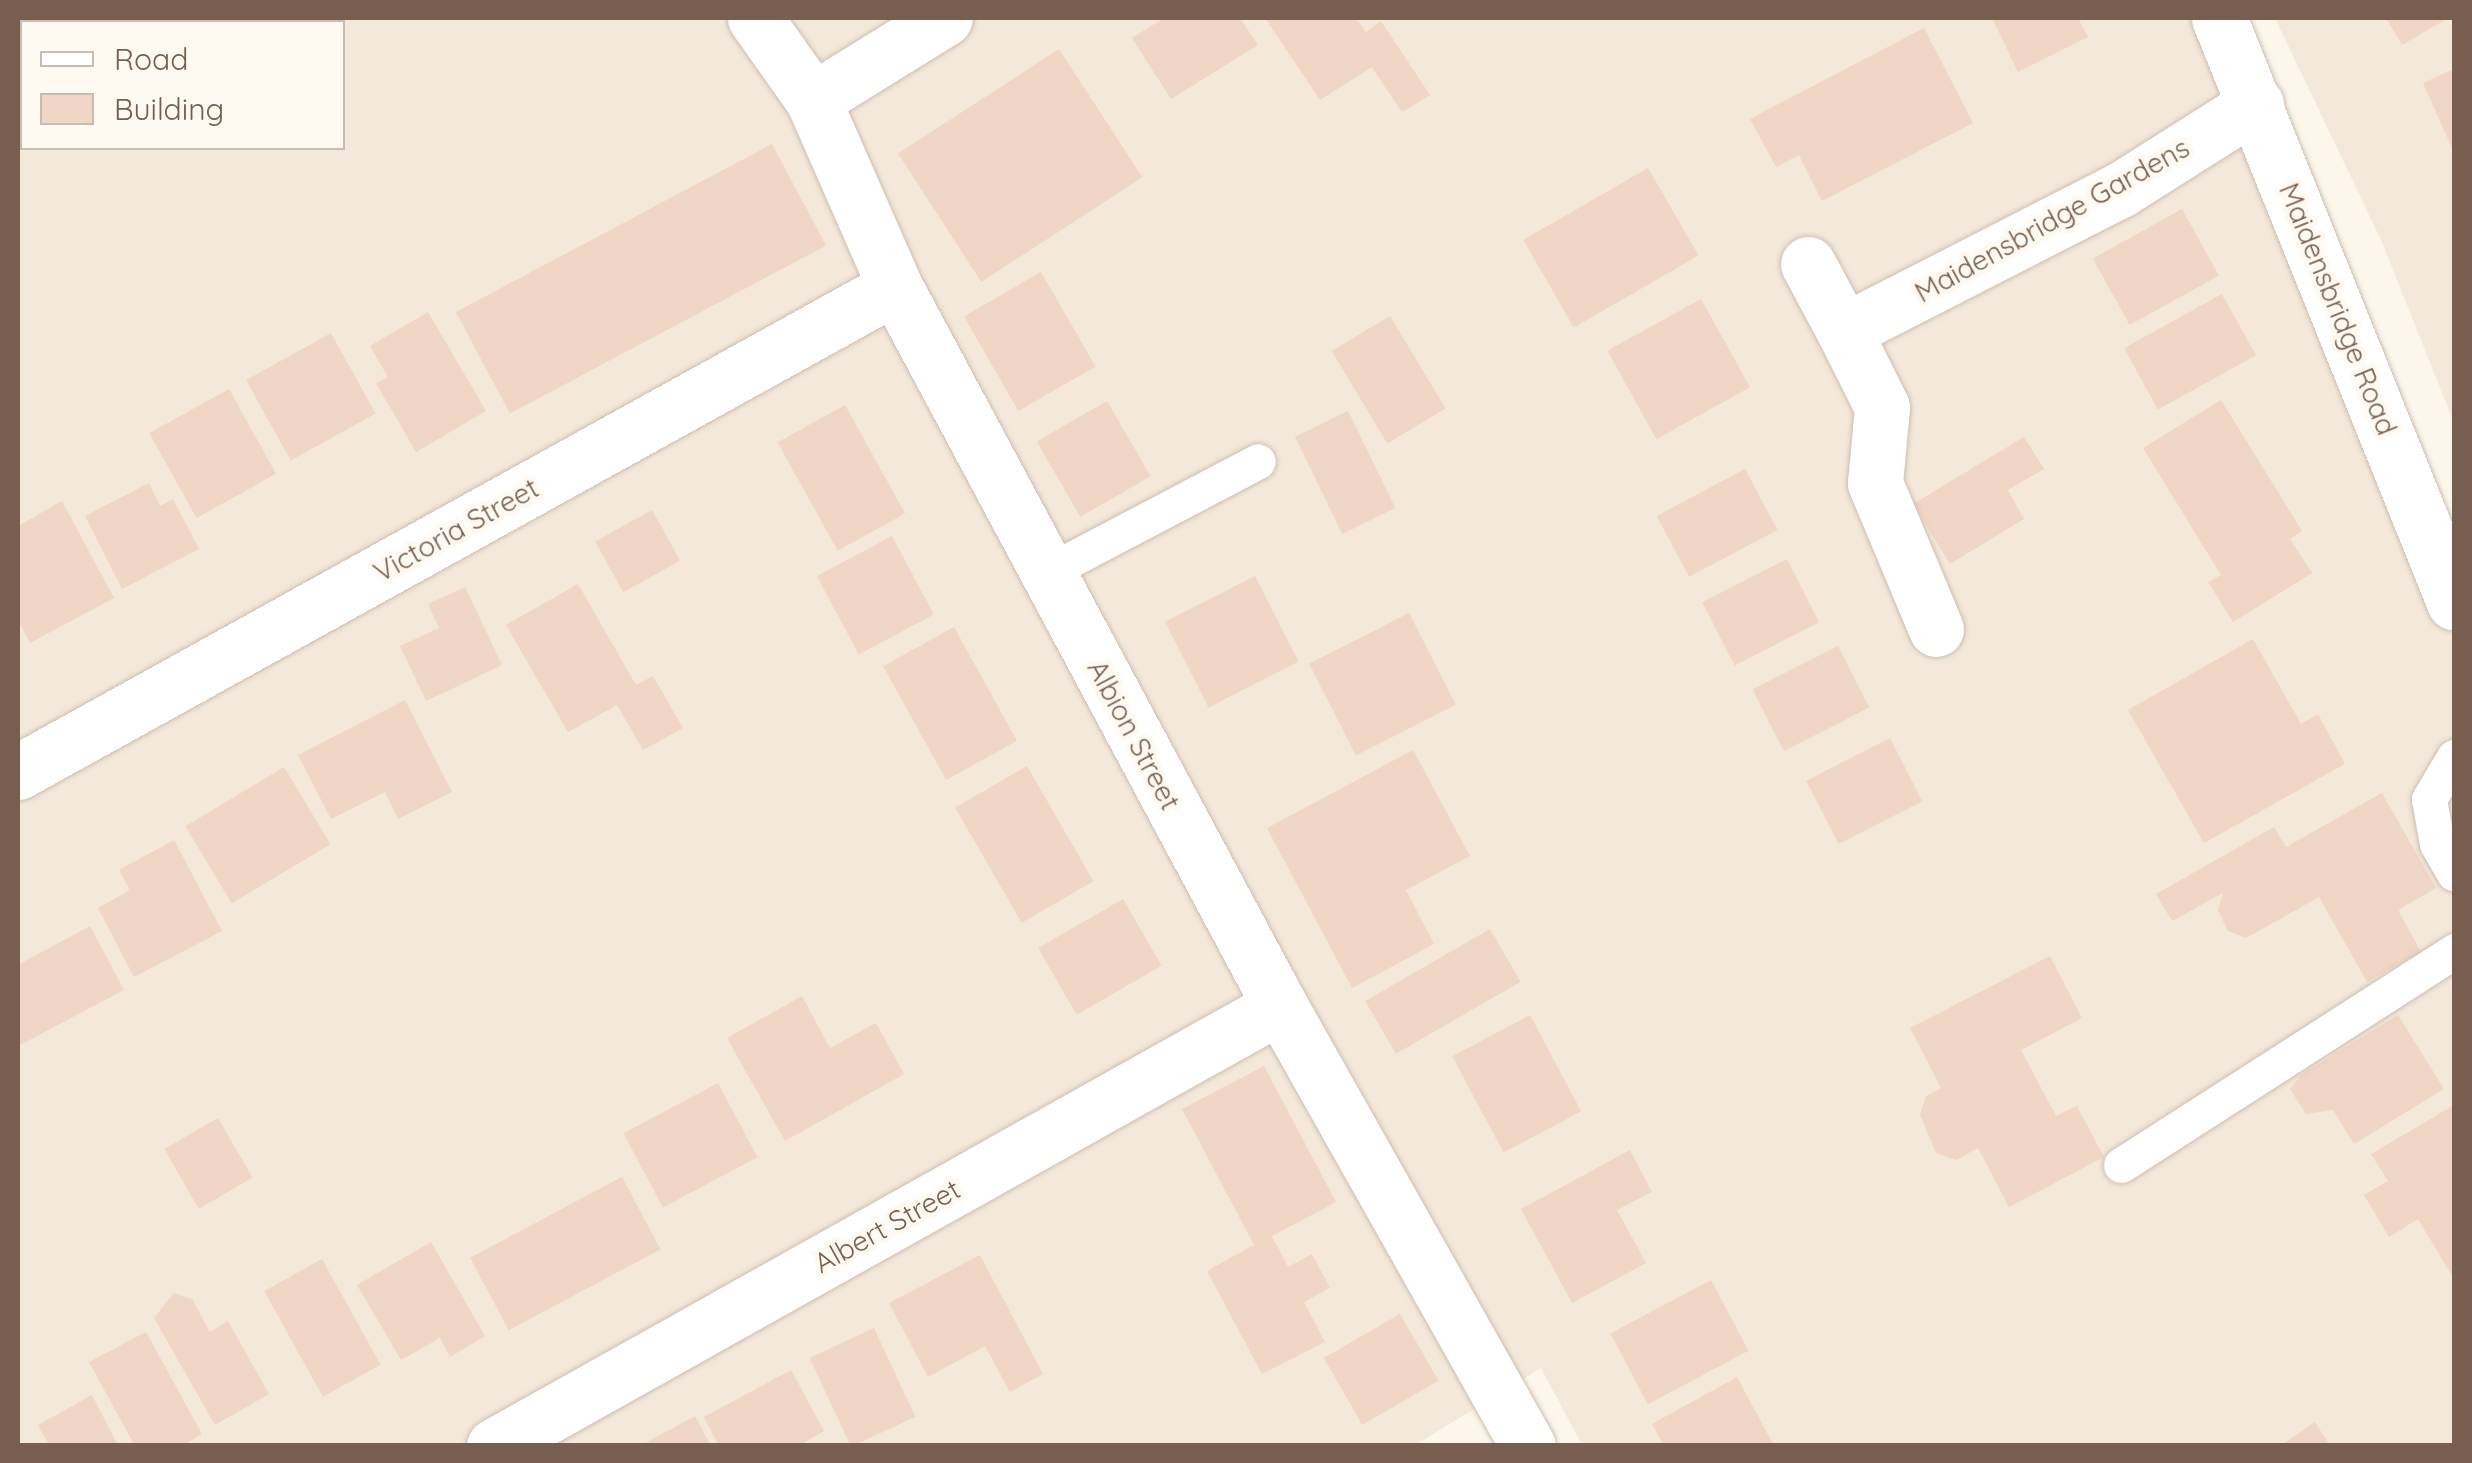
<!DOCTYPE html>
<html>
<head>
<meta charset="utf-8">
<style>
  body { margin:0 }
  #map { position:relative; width:2472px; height:1463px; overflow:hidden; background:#fcf6eb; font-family:Quicksand,sans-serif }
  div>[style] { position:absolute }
  .residential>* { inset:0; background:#f3e8da }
  .building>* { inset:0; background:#f0d6c4; transform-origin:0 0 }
  .roads { filter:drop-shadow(0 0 2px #cebeb0) drop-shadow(0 0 2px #cebeb0) }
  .lane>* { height:35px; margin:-17.5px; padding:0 17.5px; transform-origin:17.5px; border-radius:17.5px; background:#fff }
  .street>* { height:55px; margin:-27.5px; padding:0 27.5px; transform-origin:27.5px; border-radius:27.5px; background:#fff }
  span { translate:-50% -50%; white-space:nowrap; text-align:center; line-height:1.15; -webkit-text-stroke:10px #fefaf2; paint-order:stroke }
  .street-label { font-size:28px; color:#775e4e }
  .frame { position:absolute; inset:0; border:20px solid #775e4e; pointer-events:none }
  .legend { position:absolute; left:20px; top:20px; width:325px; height:130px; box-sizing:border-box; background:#fefaf2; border:2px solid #c8bcb0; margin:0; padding:12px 18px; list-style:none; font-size:30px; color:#775e4e }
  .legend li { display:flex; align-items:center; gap:20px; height:50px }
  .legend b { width:50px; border:2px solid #c8bcb0 }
</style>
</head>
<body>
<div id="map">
  <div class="residential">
    <i style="clip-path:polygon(evenodd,18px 18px,2190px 18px,2306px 264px,2454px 613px,2454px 1445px,1582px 1445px,1541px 1368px,1415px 1445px,18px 1445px,18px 18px,22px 22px,342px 22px,342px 148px,22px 148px,22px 22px)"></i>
    <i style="clip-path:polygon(2275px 18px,2454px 18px,2454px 423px,2382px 242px)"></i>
  </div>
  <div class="building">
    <i style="clip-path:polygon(18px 18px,29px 22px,22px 22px,18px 66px)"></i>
    <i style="clip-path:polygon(1164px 18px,1240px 18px,1258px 45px,1171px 99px,1132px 38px)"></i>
    <i style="clip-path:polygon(1265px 18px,1356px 18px,1366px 32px,1381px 21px,1430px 95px,1402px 112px,1372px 67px,1320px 100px)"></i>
    <i style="clip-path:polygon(1992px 18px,2078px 18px,2088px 37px,2018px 72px)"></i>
    <i style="clip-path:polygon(2386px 18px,2448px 18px,2402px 45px)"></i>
    <i style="clip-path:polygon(1924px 28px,1973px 123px,1822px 201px,1799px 155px,1776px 167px,1750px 119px)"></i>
    <i style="left:1059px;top:49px;width:153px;height:192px;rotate:57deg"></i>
    <i style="clip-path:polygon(2454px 69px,2454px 153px,2423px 83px)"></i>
    <i style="left:772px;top:144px;width:115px;height:358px;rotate:62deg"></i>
    <i style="left:1648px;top:168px;width:101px;height:144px;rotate:60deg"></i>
    <i style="left:2182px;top:209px;width:76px;height:102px;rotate:61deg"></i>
    <i style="left:1041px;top:272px;width:109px;height:89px;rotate:60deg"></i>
    <i style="left:2222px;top:294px;width:70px;height:112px;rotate:61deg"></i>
    <i style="left:1701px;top:299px;width:101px;height:107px;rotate:61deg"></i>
    <i style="clip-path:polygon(428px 312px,486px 411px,416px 452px,376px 383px,388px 377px,370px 346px)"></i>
    <i style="left:1390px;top:316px;width:108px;height:68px;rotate:59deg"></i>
    <i style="left:331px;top:333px;width:92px;height:97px;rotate:61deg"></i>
    <i style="left:229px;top:389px;width:97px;height:91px;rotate:61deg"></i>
    <i style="clip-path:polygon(2221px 400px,2302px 531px,2290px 539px,2312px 573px,2233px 622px,2208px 582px,2221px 575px,2143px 448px)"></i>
    <i style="left:1107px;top:401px;width:87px;height:81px;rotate:60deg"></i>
    <i style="left:845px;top:405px;width:124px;height:77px;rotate:61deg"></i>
    <i style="left:1348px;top:411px;width:108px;height:59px;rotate:64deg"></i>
    <i style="clip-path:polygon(2024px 437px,2044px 469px,2008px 490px,2024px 519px,1950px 564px,1913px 504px)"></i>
    <i style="left:1745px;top:469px;width:69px;height:100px;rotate:62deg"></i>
    <i style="clip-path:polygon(149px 483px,160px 506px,173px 499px,199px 549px,122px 589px,85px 516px)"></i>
    <i style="clip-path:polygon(62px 501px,114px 598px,30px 643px,18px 620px,18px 526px)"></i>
    <i style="left:652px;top:510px;width:58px;height:65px;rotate:61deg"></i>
    <i style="left:892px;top:536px;width:89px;height:85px;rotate:62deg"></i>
    <i style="left:1787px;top:559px;width:71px;height:95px;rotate:63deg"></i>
    <i style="left:1255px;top:576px;width:96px;height:101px;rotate:63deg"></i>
    <i style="clip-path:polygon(578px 584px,636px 685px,653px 676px,683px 728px,643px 750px,617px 705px,568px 732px,506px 625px)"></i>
    <i style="clip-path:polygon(465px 587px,502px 665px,426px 701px,400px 646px,439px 628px,428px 604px)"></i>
    <i style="left:1409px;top:613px;width:103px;height:112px;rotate:63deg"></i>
    <i style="left:954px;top:627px;width:130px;height:81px;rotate:61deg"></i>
    <i style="clip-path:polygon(2253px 639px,2301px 724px,2318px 714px,2345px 764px,2204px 843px,2128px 710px)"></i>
    <i style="left:1838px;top:646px;width:69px;height:96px;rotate:63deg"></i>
    <i style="clip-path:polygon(405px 700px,452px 792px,398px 819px,385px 792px,331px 819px,298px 755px)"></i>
    <i style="left:1890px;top:738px;width:71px;height:94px;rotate:63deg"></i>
    <i style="clip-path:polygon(1413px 750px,1470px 856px,1406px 890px,1434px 944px,1352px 988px,1267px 828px)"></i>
    <i style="left:1027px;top:766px;width:133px;height:83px;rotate:60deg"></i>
    <i style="left:284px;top:767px;width:90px;height:115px;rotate:59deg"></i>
    <i style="clip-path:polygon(2382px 793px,2436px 888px,2398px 910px,2421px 952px,2367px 982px,2319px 897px,2246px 938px,2228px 931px,2218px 910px,2223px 893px,2172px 921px,2156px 894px,2274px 827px,2286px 847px)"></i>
    <i style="clip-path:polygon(174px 840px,222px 931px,134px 977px,98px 908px,130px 890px,119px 870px)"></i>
    <i style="left:1123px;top:899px;width:77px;height:98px;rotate:60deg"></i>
    <i style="clip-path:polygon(90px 926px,124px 990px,18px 1046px,18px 965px)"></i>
    <i style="left:1490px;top:929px;width:61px;height:144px;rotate:60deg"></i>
    <i style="clip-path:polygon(2050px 956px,2082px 1018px,2021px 1050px,2056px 1116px,2077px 1106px,2104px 1157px,2009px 1207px,1978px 1148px,1956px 1160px,1936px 1153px,1920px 1115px,1926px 1096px,1941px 1088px,1910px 1028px)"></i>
    <i style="clip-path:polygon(802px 996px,830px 1048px,876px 1023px,904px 1074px,785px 1141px,727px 1038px)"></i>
    <i style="left:1530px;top:1015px;width:109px;height:88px;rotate:62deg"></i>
    <i style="clip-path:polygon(2398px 1015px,2444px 1089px,2354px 1144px,2333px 1110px,2306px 1114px,2290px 1089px,2302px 1074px)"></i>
    <i style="clip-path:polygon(1264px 1066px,1336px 1202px,1272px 1236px,1288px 1267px,1312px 1254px,1330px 1288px,1304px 1302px,1325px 1342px,1262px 1374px,1207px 1271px,1254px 1245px,1182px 1109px)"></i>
    <i style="left:718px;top:1083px;width:84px;height:107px;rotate:62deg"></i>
    <i style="clip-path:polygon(2454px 1105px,2454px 1279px,2418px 1219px,2389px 1237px,2364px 1195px,2388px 1181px,2371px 1154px)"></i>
    <i style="left:218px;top:1118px;width:69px;height:62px;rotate:60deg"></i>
    <i style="clip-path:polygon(1630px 1150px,1652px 1192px,1617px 1210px,1646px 1263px,1572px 1303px,1521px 1209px)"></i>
    <i style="left:622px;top:1177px;width:82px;height:172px;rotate:62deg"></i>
    <i style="clip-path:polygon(431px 1242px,485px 1336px,450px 1357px,440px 1338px,401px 1360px,357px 1285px)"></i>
    <i style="clip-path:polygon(980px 1255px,1043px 1374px,1010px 1392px,985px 1346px,928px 1377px,889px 1303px)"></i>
    <i style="left:322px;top:1259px;width:121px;height:66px;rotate:61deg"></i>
    <i style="left:1711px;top:1280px;width:80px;height:114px;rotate:62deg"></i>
    <i style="clip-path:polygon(174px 1293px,192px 1299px,210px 1332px,228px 1321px,269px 1394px,215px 1425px,154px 1318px)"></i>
    <i style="left:1400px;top:1314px;width:77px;height:88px;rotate:60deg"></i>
    <i style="left:874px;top:1328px;width:98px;height:71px;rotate:65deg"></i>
    <i style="clip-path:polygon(146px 1332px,202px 1434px,182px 1446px,135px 1446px,89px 1362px)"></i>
    <i style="clip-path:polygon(791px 1370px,824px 1431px,798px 1446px,719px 1446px,704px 1417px)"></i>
    <i style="clip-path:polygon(1737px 1377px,1774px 1446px,1664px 1446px,1652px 1424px)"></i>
    <i style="clip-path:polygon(92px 1395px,118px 1446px,49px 1446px,38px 1425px)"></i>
    <i style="clip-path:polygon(695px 1416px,711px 1446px,640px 1446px)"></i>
    <i style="clip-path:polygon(2315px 1422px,2330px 1446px,2280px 1446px)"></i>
  </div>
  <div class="roads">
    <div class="lane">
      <i style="left:1047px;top:572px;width:238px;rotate:-27.7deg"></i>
      <i style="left:2454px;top:757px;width:49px;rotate:120.8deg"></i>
      <i style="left:2429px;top:799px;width:46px;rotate:79.9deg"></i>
      <i style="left:2437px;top:844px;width:34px;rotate:60deg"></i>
      <i style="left:2121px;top:1165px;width:396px;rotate:-32.7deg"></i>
    </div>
    <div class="street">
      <i style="left:755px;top:18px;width:100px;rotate:54.7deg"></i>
      <i style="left:813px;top:100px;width:204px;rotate:66.3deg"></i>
      <i style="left:895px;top:287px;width:816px;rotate:61.83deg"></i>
      <i style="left:1280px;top:1006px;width:505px;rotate:60.59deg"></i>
      <i style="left:2219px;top:18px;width:630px;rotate:68.08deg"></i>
      <i style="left:813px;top:100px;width:155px;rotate:-31.8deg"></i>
      <i style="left:1808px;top:264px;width:76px;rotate:61.8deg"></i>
      <i style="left:1936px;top:629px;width:158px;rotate:-112.7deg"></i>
      <i style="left:1875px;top:483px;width:76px;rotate:-84.7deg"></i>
      <i style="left:1882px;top:407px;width:85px;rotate:-116.6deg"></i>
      <i style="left:1844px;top:331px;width:310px;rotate:-27.1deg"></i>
      <i style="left:2120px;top:190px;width:161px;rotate:-32.3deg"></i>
      <i style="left:18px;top:772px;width:1002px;rotate:-28.94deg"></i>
      <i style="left:494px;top:1446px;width:901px;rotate:-29.24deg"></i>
    </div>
  </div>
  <div class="street-label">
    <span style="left:2052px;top:220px;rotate:-29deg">Maidensbridge Gardens</span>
    <span style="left:2338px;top:309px;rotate:68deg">Maidensbridge Road</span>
    <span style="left:456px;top:530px;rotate:-29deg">Victoria Street</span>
    <span style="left:1134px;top:735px;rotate:62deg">Albion Street</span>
    <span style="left:887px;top:1226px;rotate:-29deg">Albert Street</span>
  </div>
  <div class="frame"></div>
  <ul class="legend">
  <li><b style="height:12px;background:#fff"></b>Road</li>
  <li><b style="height:28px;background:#f0d6c4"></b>Building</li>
  </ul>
</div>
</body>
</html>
